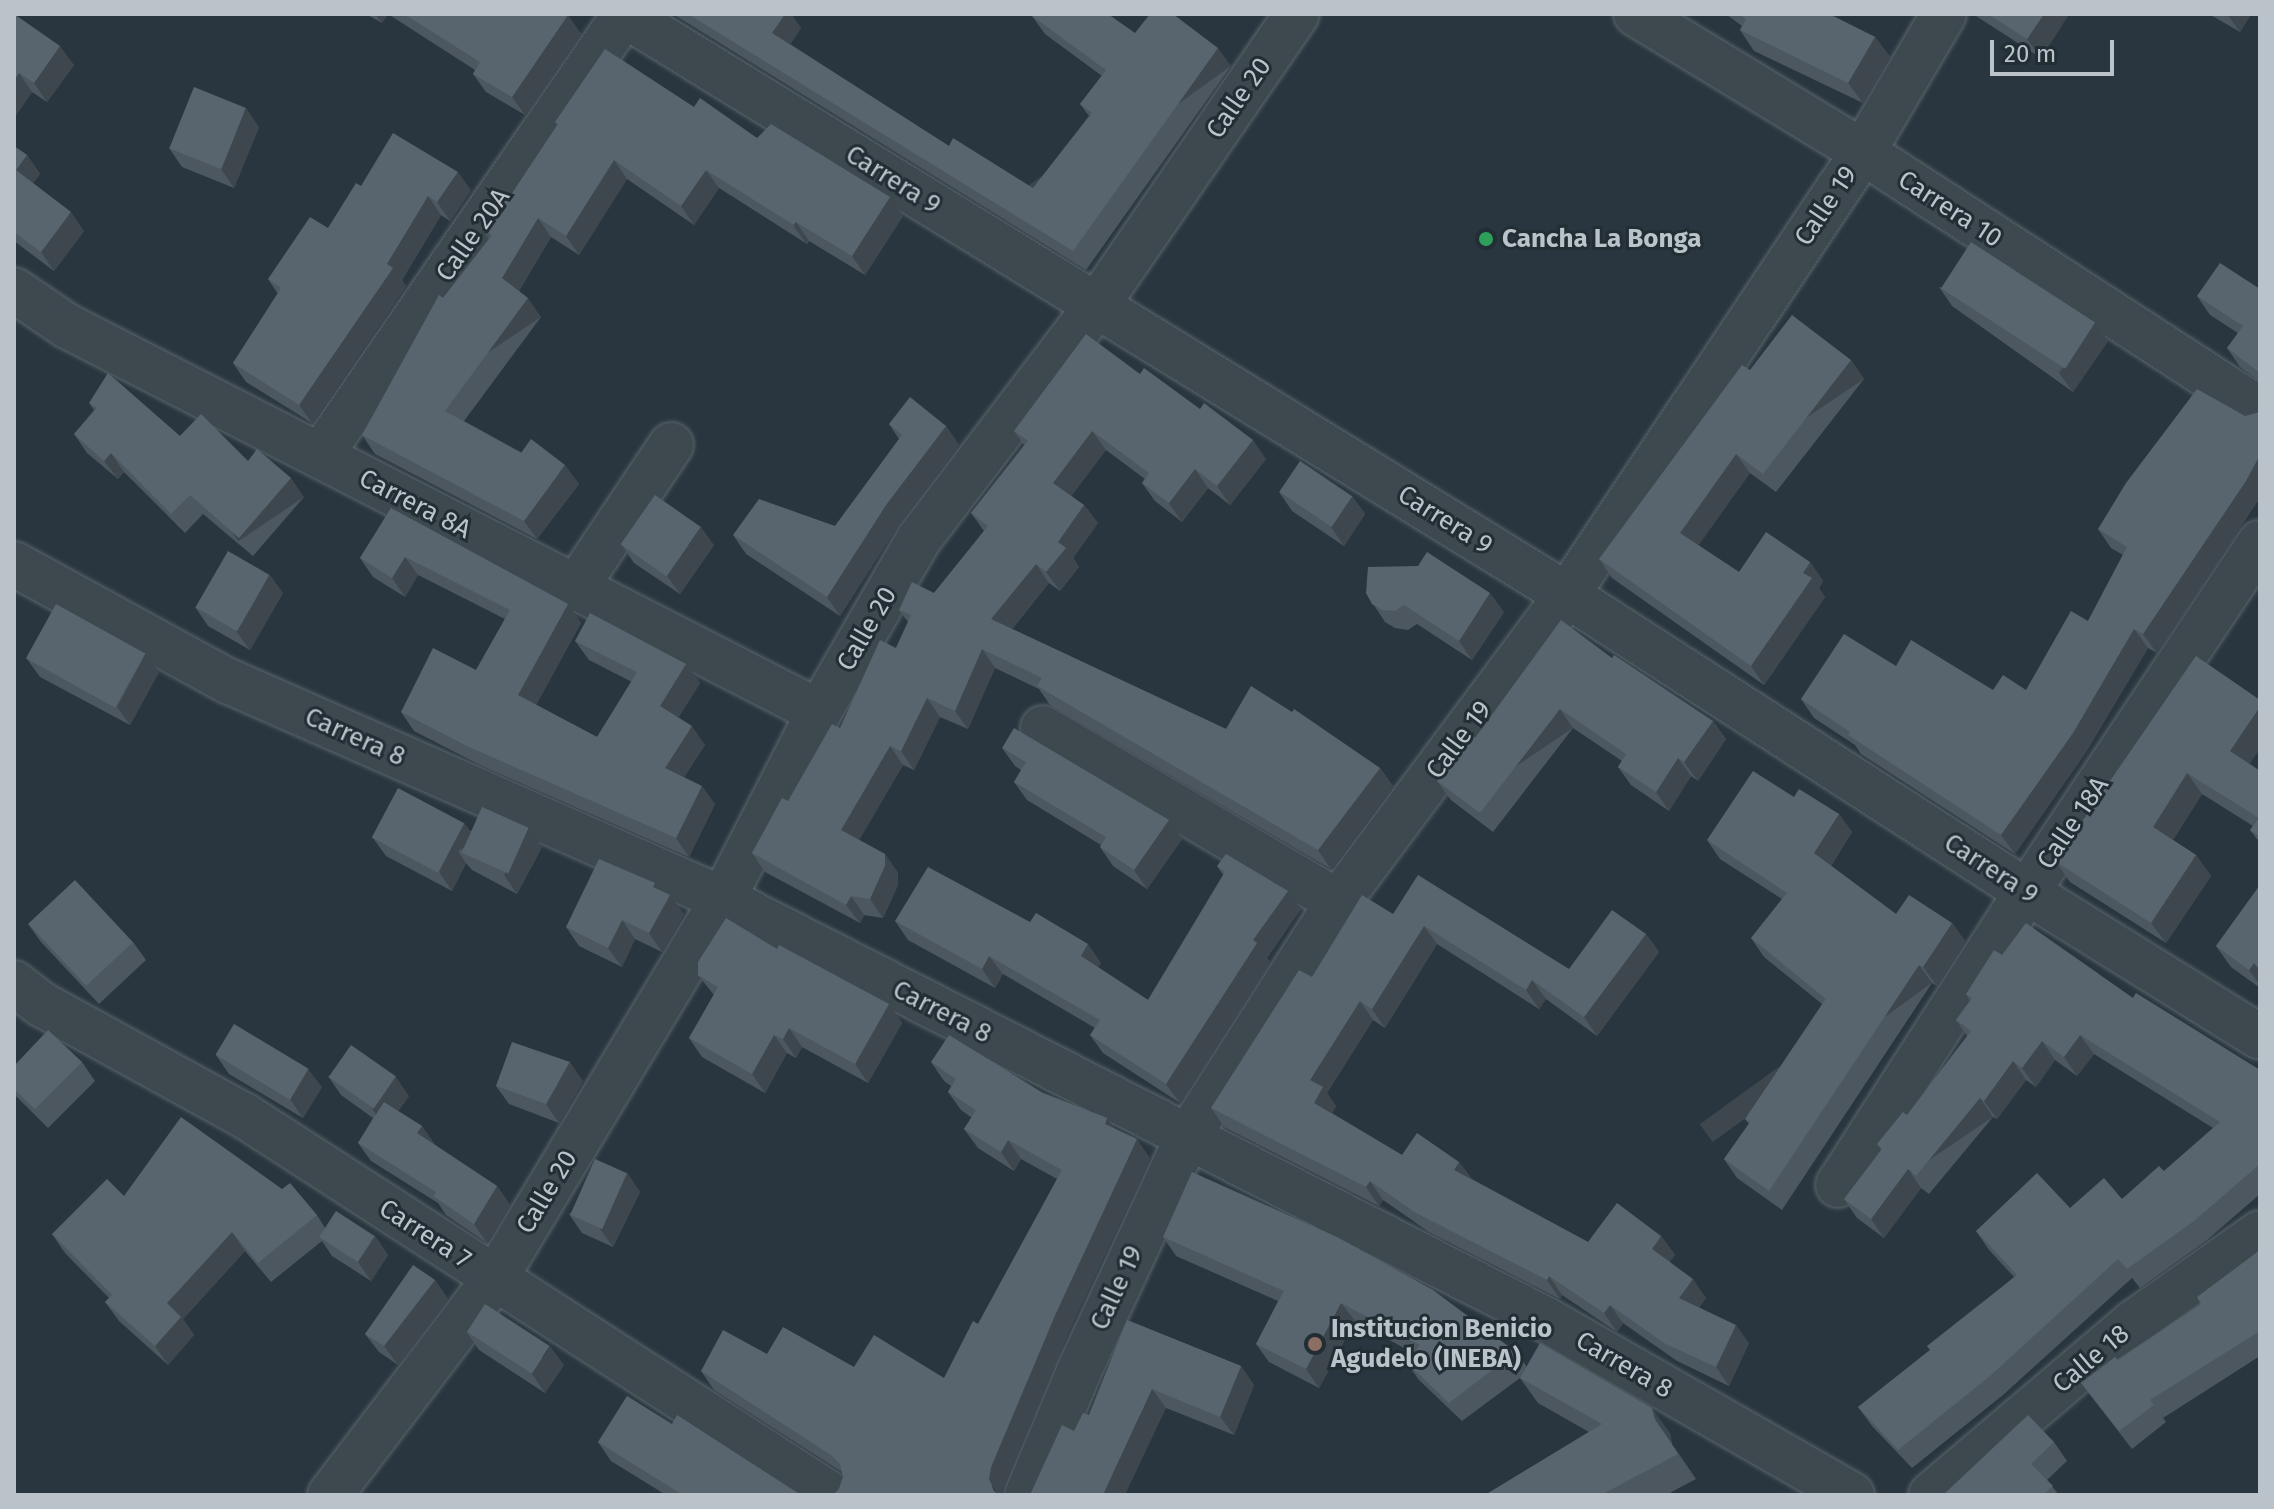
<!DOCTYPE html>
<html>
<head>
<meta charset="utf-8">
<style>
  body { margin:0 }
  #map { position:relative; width:2274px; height:1509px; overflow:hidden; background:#2a363f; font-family:"Fira Sans",sans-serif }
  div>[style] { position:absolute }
  .roads { filter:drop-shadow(0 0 2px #5b666c) drop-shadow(0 0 2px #5b666c) }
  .minor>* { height:44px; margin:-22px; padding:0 22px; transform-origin:22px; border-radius:22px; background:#3e484f }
  .wall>* { inset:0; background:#4c575f }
  .shaded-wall>* { inset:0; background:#3e474d; transform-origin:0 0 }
  .building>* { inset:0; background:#58656e; transform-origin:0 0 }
  .dots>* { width:22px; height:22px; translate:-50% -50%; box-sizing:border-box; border:4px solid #222d34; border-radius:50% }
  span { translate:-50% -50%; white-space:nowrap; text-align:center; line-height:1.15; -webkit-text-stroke:6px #222d34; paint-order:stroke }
  .street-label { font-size:26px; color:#bac3c9 }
  .poi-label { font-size:26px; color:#bac3c9; font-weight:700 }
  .left { translate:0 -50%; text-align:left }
  .frame { position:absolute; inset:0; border:16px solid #bac3c9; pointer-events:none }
  .scale { position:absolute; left:1990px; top:40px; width:124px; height:36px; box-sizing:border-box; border:4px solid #bac3c9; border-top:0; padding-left:10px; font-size:24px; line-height:28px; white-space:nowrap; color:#bac3c9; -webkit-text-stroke:6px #222d34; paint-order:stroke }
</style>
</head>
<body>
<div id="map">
  <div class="roads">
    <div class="minor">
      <i style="left:623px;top:14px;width:1108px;rotate:31.61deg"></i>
      <i style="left:1567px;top:595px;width:548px;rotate:32.85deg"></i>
      <i style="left:2027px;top:892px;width:274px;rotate:31.9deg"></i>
      <i style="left:1636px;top:14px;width:266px;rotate:31.3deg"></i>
      <i style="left:1863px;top:152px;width:473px;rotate:33deg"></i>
      <i style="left:14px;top:290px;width:64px;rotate:34.2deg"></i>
      <i style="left:67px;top:326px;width:845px;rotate:27.17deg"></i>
      <i style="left:320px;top:456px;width:537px;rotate:-55.39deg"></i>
      <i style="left:14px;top:564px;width:244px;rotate:28.7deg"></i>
      <i style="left:228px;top:681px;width:541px;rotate:23.77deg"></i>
      <i style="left:723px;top:899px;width:921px;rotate:27.07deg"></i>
      <i style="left:1543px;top:1318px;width:356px;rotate:29.8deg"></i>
      <i style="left:576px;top:587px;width:171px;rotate:-56.2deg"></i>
      <i style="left:1043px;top:728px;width:342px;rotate:30.5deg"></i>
      <i style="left:14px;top:983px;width:34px;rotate:38deg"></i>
      <i style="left:41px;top:1004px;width:233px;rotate:28.8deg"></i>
      <i style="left:245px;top:1116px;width:698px;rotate:32.89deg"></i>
      <i style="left:1838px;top:1185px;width:349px;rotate:-57.2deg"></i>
      <i style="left:2027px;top:892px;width:420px;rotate:-56.3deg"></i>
      <i style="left:330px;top:1495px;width:270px;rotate:-52.7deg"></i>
      <i style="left:494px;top:1280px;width:445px;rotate:-59deg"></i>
      <i style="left:723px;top:899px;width:210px;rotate:-62.8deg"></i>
      <i style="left:819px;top:712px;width:200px;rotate:-60deg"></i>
      <i style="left:919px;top:539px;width:294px;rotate:-52.7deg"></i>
      <i style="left:1097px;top:305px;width:353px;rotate:-55.5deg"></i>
      <i style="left:1027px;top:1495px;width:134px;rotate:-67.2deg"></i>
      <i style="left:1079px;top:1371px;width:257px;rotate:-65.1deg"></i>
      <i style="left:1187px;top:1138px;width:280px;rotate:-57.4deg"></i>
      <i style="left:1338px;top:902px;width:383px;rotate:-53.3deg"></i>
      <i style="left:1567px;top:595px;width:533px;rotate:-56.25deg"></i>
      <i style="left:1863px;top:152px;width:160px;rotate:-59.6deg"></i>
      <i style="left:1931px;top:1495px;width:265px;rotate:-40.4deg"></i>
      <i style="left:2133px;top:1323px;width:156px;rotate:-35.3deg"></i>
    </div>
  </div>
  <div class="wall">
    <i style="clip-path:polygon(14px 14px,74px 65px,47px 102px,32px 92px,14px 118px)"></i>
    <i style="clip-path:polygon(366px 14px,567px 14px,581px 34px,525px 115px,486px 92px,473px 74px,475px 70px,388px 14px,382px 23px)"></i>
    <i style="clip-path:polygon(673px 14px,791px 14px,801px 28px,790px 44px,949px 146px,1033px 188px,1089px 116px,1080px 104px,1102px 76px,1045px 34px,1032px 16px,1135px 33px,1231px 66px,1086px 270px)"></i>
    <i style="clip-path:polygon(1726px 14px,1829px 14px,1875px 37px,1890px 57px,1863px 103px,1754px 51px,1740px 30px,1742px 26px)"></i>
    <i style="clip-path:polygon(1973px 14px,2069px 14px,2041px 58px)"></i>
    <i style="clip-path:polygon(2209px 14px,2251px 14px,2240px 32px)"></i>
    <i style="clip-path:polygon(694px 107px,757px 138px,890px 197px,903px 216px,865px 275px,809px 241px,807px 244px,719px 188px,694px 225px,627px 179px,579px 255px,551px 237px,519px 291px,541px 317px,464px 421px,579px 484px,537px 539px,375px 454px,362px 435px,443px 298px,489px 239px,481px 228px,507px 201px,557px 125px,555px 122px)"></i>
    <i style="clip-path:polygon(259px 127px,234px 188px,182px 167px,169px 148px)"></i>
    <i style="clip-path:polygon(14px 146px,27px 155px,40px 174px,33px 183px,84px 231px,54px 271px,14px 241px)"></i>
    <i style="clip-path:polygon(361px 186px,471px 190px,450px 221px,441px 215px,402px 280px,406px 286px,312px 423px,246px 382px,233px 363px,278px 294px,268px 279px,328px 228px)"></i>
    <i style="clip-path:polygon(1939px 287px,2095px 322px,2108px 341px,2073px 392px,1952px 306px)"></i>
    <i style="clip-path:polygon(2260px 289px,2260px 382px,2240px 367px,2227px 348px,2238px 333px,2210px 315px,2197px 296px)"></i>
    <i style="clip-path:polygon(1851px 360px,1864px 379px,1776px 492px,1750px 473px,1698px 545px,1739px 572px,1810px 562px,1823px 581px,1819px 588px,1825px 597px,1764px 685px,1612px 578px,1599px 559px,1750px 370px)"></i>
    <i style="clip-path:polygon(1140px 374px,1266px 459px,1230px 505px,1208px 488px,1182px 522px,1155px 501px,1142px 483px,1145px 479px,1106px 450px,1071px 496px,1084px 505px,1098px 523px,1073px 558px,1079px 567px,1060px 591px,1049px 583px,1012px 629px,1226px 729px,1292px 712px,1380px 768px,1393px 786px,1331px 869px,1050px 705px,1039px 689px,995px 668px,968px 729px,940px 717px,914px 770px,903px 765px,859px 840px,885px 854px,898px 873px,898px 885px,883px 918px,864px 915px,860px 923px,765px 872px,752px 853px,896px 648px,908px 622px,899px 610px,934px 593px,984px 531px,971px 513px,1024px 445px,1014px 431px)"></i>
    <i style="clip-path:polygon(89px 403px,248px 461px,304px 497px,253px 556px,203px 514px,185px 533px,124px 472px,118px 479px,87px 453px,74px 434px,94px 410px)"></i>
    <i style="clip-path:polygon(889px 424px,946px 426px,959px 445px,899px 524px,840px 616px,746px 554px,733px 535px,835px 526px,899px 439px)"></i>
    <i style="clip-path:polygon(1279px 492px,1352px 496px,1365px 514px,1344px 546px,1292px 511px)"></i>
    <i style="clip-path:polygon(2259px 499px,2157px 653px,2148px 648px,2086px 752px,2015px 854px,1861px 754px,1855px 745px,1814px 718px,1801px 699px,1896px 666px,1993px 690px,2026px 690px,2088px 621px,2123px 555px,2111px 548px,2098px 529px)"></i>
    <i style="clip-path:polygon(391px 508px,568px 604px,581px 623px,536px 705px,597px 737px,632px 682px,589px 660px,575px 641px,686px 664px,700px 683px,678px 718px,705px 745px,684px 777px,715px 804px,689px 857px,482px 766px,414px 731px,401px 712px,476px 670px,505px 619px,418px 575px,405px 597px,373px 577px,360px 558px)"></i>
    <i style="clip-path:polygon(621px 544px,714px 545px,680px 594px,634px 563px)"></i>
    <i style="clip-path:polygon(283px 593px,250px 650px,208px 626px,195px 607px)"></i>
    <i style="clip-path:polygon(1366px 593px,1504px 612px,1472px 660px,1417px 624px,1408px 630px,1395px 628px,1385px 622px)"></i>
    <i style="clip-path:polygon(146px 653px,159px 672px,130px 725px,40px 677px,27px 659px)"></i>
    <i style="clip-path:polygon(2196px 656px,2250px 764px,2260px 771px,2260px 843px,2250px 830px,2253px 826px,2202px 794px,2173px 840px,2196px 855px,2211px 876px,2166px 943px,2070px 882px,2055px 861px)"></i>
    <i style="clip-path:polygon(1612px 658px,1713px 721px,1726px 739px,1698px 781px,1691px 776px,1669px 811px,1631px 785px,1618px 767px,1622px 761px,1573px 728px,1493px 832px,1451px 800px,1437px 781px,1475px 738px)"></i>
    <i style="clip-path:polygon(1002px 748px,1182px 839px,1147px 889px,1113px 866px,1100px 847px,1101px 845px,1027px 800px,1014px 782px,1021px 770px,1015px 766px)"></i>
    <i style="clip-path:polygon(1794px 797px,1839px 814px,1852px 832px,1831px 866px,1896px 914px,1952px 923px,1965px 941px,1937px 986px,1932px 983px,1782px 1210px,1737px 1178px,1724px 1159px,1749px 1124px,1745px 1119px,1822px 1004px,1764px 957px,1751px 938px,1782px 899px,1720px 859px,1707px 840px)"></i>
    <i style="clip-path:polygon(464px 823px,470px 831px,542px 847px,517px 894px,472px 870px,466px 863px,452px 891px,386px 856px,373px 838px)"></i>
    <i style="clip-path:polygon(1217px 866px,1288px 891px,1301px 909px,1267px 958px,1270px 962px,1180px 1103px,1103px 1053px,1090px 1035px,1095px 1028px,1003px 974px,995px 988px,908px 940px,895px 921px,1101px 963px,1098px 967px,1148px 1000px,1223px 875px)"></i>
    <i style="clip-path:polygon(2260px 885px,2260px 988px,2231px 967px,2216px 946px)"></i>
    <i style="clip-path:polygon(659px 890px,684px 914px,662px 952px,635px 939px,622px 967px,579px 946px,566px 927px)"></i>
    <i style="clip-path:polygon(1393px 914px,1569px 969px,1646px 934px,1659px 952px,1597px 1036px,1546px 999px,1539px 1009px,1437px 944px,1385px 1028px,1373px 1020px,1327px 1093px,1336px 1106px,1332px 1113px,1402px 1155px,1459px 1162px,1472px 1179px,1588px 1242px,1661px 1236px,1675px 1255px,1669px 1262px,1706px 1298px,1699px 1307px,1749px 1343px,1729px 1386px,1677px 1361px,1623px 1323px,1617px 1332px,1562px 1295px,1560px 1299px,1429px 1232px,1383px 1200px,1379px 1206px,1224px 1127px,1211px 1108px,1312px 977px)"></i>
    <i style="clip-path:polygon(28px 924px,133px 942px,146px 960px,99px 1004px,41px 942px)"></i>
    <i style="clip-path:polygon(777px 949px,889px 1004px,902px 1023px,868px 1083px,802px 1047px,796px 1058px,787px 1053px,765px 1093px,702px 1057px,689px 1038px,714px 995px,698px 975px)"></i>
    <i style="clip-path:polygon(2002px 955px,2133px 998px,2260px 1070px,2260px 1194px,2207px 1240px,2140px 1288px,2132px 1278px,2003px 1395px,1912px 1468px,1872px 1426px,1858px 1407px,1930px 1350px,2014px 1277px,1989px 1250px,1976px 1231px,2070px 1208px,2122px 1199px,2164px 1171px,2213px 1128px,2094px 1054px,2077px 1076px,2055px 1060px,2036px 1087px,2026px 1080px,1997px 1119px,1993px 1117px,1929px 1194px,1921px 1188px,1884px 1238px,1857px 1218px,1844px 1199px,1881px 1150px,1877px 1144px,1907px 1115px,1967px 1036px,1956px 1020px,1970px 1001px,1966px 994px)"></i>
    <i style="clip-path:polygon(216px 1055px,322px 1087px,303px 1118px,229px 1074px)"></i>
    <i style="clip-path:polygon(82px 1062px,95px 1081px,48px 1128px,14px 1094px,14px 1066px)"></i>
    <i style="clip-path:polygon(931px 1062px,1043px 1093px,1107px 1118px,1115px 1129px,1150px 1158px,1069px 1331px,1004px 1485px,839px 1489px,843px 1477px,842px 1472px,714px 1390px,701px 1371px,767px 1354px,854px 1367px,944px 1378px,978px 1324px,1057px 1179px,1021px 1159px,1014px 1171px,978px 1148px,964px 1129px,972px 1118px,961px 1110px,948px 1092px,951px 1086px,944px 1081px)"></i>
    <i style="clip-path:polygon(328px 1076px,409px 1096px,398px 1111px,422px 1126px,435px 1145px,497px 1186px,510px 1205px,487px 1243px,446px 1215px,438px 1203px,371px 1161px,358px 1143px,373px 1118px,341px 1095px)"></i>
    <i style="clip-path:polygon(583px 1081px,559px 1123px,509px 1104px,496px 1086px)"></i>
    <i style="clip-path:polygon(627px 1173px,640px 1192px,613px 1247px,582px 1233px,569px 1214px)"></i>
    <i style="clip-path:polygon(124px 1196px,317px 1215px,325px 1228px,375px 1236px,388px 1255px,371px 1281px,332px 1256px,322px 1241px,271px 1282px,245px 1251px,183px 1319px,194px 1335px,168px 1365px,119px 1321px,105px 1302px,109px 1298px,65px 1253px,52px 1234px)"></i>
    <i style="clip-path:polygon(1163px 1237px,1516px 1352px,1527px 1367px,1670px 1433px,1672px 1444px,1696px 1479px,1666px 1495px,1485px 1495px,1589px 1432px,1538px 1403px,1520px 1378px,1462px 1421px,1419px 1380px,1406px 1362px,1413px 1353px,1355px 1321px,1319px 1388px,1269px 1362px,1256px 1344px,1278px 1301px,1176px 1256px)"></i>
    <i style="clip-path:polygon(2260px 1250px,2260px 1356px,2163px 1418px,2166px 1422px,2132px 1449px,2081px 1383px,2201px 1304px)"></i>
    <i style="clip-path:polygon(435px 1280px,448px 1299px,398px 1365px,379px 1352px,365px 1334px)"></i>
    <i style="clip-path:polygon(1127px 1320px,1241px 1366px,1254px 1385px,1234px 1435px,1166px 1408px,1074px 1431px,1089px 1415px)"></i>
    <i style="clip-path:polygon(466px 1331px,564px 1365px,545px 1393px,479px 1350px)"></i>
    <i style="clip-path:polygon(672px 1424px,801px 1495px,666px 1495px,611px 1461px,598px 1442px)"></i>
    <i style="clip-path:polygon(2054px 1442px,2067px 1461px,2047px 1480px,2059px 1495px,1943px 1495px)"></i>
  </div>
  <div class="shaded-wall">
    <i style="clip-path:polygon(375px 14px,388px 14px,382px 23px)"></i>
    <i style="clip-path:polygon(785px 14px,791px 14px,801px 28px,785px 52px,772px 33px)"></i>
    <i style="clip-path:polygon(2044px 14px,2069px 14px,2041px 58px,2027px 39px)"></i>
    <i style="clip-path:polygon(2227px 14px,2251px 14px,2240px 32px)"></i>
    <i style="clip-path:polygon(568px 15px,581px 34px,525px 115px,512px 97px)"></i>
    <i style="clip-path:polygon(1875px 37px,1890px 57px,1863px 103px,1848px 83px)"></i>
    <i style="clip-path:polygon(60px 46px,74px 65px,47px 102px,34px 83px)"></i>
    <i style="left:1218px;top:48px;width:22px;height:249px;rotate:54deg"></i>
    <i style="clip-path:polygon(19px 73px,32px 92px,14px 118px,14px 80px)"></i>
    <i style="clip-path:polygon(246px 108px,259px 127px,234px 188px,221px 169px)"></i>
    <i style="clip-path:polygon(27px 155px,40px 174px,29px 189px,16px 170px)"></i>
    <i style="clip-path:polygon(614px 160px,627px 179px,579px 255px,566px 236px)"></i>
    <i style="clip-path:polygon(706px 170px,719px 188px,694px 225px,681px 206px)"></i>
    <i style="clip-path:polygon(458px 172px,471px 190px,450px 221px,437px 202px)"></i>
    <i style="clip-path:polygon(428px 196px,441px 215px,402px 280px,406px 286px,312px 423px,299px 405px)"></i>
    <i style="clip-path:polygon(890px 197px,903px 216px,865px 275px,852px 256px)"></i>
    <i style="clip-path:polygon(71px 212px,84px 231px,54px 271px,41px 252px)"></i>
    <i style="clip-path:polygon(538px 218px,551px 237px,515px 297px,502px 278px)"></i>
    <i style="left:796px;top:222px;width:23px;height:4px;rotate:56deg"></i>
    <i style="left:528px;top:298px;width:23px;height:140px;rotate:56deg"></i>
    <i style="clip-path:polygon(2095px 322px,2108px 341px,2073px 392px,2059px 373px)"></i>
    <i style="left:1851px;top:360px;width:23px;height:144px;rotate:56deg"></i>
    <i style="clip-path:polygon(946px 426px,959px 445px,899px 524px,840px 616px,827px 597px,886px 505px)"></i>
    <i style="clip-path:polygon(1092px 431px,1106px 450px,1067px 502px,1053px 483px)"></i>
    <i style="clip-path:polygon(1253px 440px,1266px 459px,1230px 505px,1217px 486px)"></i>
    <i style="clip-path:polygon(111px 453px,124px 472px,118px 479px,104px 461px)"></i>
    <i style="clip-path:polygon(1736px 454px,1750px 473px,1694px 552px,1680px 533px)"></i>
    <i style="clip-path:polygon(2260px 455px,2260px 497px,2157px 653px,2143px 634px)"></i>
    <i style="clip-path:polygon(565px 465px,579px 484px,537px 539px,524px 521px)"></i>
    <i style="clip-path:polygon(1195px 469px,1208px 488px,1182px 522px,1169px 503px)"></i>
    <i style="left:291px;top:478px;width:23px;height:79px;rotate:56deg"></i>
    <i style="clip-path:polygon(1352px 496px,1365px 514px,1344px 546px,1331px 527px)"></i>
    <i style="clip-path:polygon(1084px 505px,1098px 523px,1073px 558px,1079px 567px,1060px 591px,1046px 572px,1058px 542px)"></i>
    <i style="clip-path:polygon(701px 527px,714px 545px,680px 594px,667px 576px)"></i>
    <i style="clip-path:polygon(405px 557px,418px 575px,405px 597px,392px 578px)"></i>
    <i style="clip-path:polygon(1810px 562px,1823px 581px,1819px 588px,1825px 597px,1764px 685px,1751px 666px,1803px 573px)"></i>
    <i style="clip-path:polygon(1036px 564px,1049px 583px,1004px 638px,991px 619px)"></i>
    <i style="clip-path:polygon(270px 575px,283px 593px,250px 650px,236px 631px)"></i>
    <i style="clip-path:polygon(1490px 593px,1504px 612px,1472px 660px,1459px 641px)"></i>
    <i style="clip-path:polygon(568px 604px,581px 623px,531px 714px,518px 695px)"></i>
    <i style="clip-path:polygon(2134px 629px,2148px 648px,2086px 752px,2015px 854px,2001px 835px)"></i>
    <i style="clip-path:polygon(982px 649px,995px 668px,968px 729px,955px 711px)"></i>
    <i style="clip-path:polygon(146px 653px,159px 672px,130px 725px,117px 707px)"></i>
    <i style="clip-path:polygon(686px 664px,700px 683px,673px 725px,660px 706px)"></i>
    <i style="clip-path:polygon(927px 698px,940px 717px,914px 770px,901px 751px)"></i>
    <i style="clip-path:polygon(2260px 707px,2260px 749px,2244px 772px,2230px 751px)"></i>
    <i style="left:1560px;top:709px;width:23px;height:131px;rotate:56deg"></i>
    <i style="clip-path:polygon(1713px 721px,1726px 739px,1698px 781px,1684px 762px)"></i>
    <i style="clip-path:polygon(692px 726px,705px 745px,678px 787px,665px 768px)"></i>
    <i style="clip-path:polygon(890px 746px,903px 765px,854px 849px,841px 830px)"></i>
    <i style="clip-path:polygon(1678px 758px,1691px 776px,1669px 811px,1656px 792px)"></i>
    <i style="clip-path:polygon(1380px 768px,1393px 786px,1331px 869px,1318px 850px)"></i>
    <i style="clip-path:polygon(2187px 773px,2202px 794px,2168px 848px,2153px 827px)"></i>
    <i style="clip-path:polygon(702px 786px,715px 804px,689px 857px,676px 838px)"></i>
    <i style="clip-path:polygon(1839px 814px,1852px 832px,1827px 872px,1814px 853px)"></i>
    <i style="clip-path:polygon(1169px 820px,1182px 839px,1147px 889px,1134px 870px)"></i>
    <i style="clip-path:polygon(464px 823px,477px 841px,458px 851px,466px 863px,452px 891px,439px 872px)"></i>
    <i style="clip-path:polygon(529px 828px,542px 847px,517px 894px,504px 875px)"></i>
    <i style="clip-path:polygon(885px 854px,898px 873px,898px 885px,883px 918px,870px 899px)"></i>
    <i style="clip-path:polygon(2196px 855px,2211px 876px,2166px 943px,2151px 923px)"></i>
    <i style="clip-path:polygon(655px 883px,667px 901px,670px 895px,684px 914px,662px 952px,649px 933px,653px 887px)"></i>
    <i style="clip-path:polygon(1288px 891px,1301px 909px,1267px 958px,1270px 962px,1180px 1103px,1166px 1084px,1253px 940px)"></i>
    <i style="clip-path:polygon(851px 896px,864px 915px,860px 923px,846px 905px)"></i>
    <i style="clip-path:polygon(622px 920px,635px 939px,622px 967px,608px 948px)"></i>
    <i style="clip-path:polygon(1952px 923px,1965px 941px,1937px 986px,1923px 967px)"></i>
    <i style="clip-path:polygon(1424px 926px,1437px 944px,1385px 1028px,1372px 1009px)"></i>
    <i style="clip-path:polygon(1646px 934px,1659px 952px,1597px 1036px,1584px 1017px)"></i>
    <i style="clip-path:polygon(1088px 944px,1101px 963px,1094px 974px,1081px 956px)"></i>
    <i style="clip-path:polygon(989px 956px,1003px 974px,995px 988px,982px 969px)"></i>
    <i style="clip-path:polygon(2254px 963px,2260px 971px,2260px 985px,2249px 970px)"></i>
    <i style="left:1919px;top:965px;width:22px;height:271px;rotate:54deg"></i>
    <i style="clip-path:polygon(1532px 980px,1546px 999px,1539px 1009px,1526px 990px)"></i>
    <i style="clip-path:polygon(1360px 1001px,1373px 1020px,1327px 1093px,1336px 1106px,1328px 1122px,1314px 1103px,1310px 1080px)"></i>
    <i style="clip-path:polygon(889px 1004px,902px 1023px,868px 1083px,855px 1064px)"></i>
    <i style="clip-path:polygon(789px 1028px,802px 1047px,796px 1058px,783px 1039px)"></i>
    <i style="clip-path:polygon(774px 1035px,787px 1053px,765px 1093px,752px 1074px)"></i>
    <i style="clip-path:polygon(2080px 1035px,2094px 1054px,2077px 1076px,2064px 1057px)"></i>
    <i style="clip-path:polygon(2042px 1041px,2055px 1060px,2036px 1087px,2022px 1068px)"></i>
    <i style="clip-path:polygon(2013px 1061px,2026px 1080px,1997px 1119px,1984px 1101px)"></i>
    <i style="clip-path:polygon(570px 1062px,583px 1081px,559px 1123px,546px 1104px)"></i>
    <i style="clip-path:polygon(308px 1069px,322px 1087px,303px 1118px,290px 1099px)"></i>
    <i style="clip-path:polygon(396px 1077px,409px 1096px,386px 1128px,372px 1109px)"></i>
    <i style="left:1980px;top:1098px;width:23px;height:101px;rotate:56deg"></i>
    <i style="clip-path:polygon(1107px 1118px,1120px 1136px,1105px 1124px)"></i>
    <i style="clip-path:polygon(422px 1126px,435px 1145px,417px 1133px)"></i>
    <i style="clip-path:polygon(1137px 1139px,1150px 1158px,1069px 1331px,1004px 1485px,1003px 1495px,997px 1495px,989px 1479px,991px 1467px,1056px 1313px)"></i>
    <i style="clip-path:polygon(1008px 1140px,1021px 1159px,1014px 1171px,1001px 1152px)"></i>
    <i style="clip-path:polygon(1459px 1162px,1473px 1181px,1454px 1170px)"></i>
    <i style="clip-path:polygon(1908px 1169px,1921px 1188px,1884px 1238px,1871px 1219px)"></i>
    <i style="clip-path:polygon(627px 1173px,640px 1192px,613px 1247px,600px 1229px)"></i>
    <i style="clip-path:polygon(1370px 1181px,1383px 1200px,1379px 1206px,1366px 1187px)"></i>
    <i style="clip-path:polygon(497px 1186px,510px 1205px,487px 1243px,474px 1224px)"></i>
    <i style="clip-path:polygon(232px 1232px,245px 1251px,183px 1319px,194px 1335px,168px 1365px,155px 1346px,167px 1303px)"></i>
    <i style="clip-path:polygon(375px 1236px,388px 1255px,371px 1281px,358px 1262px)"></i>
    <i style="clip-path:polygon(1661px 1236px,1675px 1255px,1665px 1268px,1652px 1249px)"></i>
    <i style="clip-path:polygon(1549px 1276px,1562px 1295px,1560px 1299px,1547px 1280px)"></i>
    <i style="clip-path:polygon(1693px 1279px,1706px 1298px,1693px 1317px,1679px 1298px)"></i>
    <i style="clip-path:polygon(435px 1280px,448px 1299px,398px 1365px,384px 1346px)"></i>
    <i style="clip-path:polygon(1341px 1303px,1355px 1321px,1319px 1388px,1306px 1369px)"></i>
    <i style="clip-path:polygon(1610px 1305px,1623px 1323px,1617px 1332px,1604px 1313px)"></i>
    <i style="clip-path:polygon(1736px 1325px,1749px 1343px,1729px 1386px,1716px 1367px)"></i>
    <i style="clip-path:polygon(550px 1346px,564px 1365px,545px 1393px,532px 1374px)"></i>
    <i style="clip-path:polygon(1241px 1366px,1254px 1385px,1234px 1435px,1220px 1417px)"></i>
    <i style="clip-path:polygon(1152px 1389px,1166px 1408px,1125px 1495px,1103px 1495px)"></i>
    <i style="clip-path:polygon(1652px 1408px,1670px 1433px,1672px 1444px,1696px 1479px,1655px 1419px)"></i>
  </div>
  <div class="building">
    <i style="clip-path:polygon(14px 14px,60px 46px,34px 83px,19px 73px,14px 80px)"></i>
    <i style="clip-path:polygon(404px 14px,567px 14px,568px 15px,512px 97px,473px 74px,480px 62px)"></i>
    <i style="clip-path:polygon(688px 14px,785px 14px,772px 33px,949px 146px,953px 138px,1033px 188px,1092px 113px,1080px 104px,1106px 70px,1032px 16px,1033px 14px,1108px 14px,1135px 33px,1150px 14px,1173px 14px,1218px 48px,1073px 251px)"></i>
    <i style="clip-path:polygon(1739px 14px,1829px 14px,1875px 37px,1848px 83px,1740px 30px,1746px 19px)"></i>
    <i style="clip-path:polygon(1988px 14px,2044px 14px,2027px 39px)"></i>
    <i style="clip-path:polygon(605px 49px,694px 107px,700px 98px,757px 138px,771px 124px,890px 197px,852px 256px,796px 222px,794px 225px,706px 170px,681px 206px,614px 160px,566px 236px,538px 218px,502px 278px,528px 298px,445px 411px,521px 453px,531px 439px,565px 465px,524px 521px,362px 435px,439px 295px,443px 298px,492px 235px,481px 228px,502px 198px,507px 201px,558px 124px,555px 122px)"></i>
    <i style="left:194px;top:87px;width:56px;height:66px;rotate:22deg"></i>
    <i style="clip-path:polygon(393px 133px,458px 172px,437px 202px,428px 196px,387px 264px,393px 268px,299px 405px,233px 363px,281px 288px,268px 279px,310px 217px,328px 228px,356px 183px,361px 186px)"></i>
    <i style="clip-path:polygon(14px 146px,27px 155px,16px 170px,71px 212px,41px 252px,14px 232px)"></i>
    <i style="left:1971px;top:242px;width:148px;height:55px;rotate:33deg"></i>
    <i style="clip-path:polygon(2220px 263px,2260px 289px,2260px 373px,2227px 348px,2243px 326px,2197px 296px)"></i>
    <i style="clip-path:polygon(1792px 315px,1851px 360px,1763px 474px,1736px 454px,1680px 533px,1739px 572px,1766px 532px,1810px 562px,1803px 573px,1812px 578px,1751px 666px,1599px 559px,1742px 365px,1750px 370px)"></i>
    <i style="clip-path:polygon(1086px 334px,1140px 374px,1144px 368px,1200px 409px,1204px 403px,1253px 440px,1217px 486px,1195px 469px,1169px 503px,1142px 483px,1149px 473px,1092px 431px,1053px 483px,1084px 505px,1058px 542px,1066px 548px,1046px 572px,1036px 564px,991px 619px,1226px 729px,1251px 686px,1292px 712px,1294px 709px,1380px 768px,1318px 850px,1037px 686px,1042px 678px,982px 649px,955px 711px,927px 698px,901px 751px,890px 746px,841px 830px,885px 854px,885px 866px,870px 899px,851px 896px,846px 905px,752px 853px,782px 798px,788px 801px,832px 724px,840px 728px,880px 640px,896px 648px,911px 615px,899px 610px,912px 582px,934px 593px,988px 526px,971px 513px,1028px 441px,1014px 431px)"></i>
    <i style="clip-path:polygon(108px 373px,180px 436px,201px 414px,248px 461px,257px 449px,291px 478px,239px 538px,190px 495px,171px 514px,111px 453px,104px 461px,74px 434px,97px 408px,89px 403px)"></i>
    <i style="clip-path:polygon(2197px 389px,2245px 416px,2260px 412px,2260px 455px,2246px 481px,2143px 634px,2134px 629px,2073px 733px,2001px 835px,1848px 735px,1850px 732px,1801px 699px,1844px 634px,1896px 666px,1911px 640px,1993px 690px,2003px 675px,2026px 690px,2071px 611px,2088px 621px,2127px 547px,2098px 529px,2126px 483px)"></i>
    <i style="clip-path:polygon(910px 397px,946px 426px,886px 505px,827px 597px,733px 535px,759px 499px,835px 526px,902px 435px,889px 424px)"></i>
    <i style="left:1300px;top:461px;width:63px;height:37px;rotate:34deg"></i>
    <i style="left:655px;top:495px;width:56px;height:60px;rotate:35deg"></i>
    <i style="clip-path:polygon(391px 508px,568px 604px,518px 695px,597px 737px,637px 672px,575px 641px,590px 613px,686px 664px,660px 706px,692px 726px,665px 768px,702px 786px,676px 838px,469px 747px,401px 712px,433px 648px,476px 670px,510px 610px,405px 557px,392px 578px,360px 558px)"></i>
    <i style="left:228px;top:551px;width:48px;height:65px;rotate:30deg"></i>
    <i style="clip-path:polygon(1427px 552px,1490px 593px,1459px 641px,1404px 605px,1395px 611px,1382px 610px,1372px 604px,1366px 593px,1368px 567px,1418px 566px)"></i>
    <i style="left:56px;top:604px;width:102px;height:62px;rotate:29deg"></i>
    <i style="clip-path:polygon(1561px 620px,1612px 658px,1614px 655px,1713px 721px,1684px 762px,1678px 758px,1656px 792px,1618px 767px,1626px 754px,1560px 709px,1480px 813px,1437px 781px,1472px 735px,1475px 738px)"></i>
    <i style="clip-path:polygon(2196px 656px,2260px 700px,2260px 707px,2230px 751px,2260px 771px,2260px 837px,2250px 830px,2259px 818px,2187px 773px,2153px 827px,2196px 855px,2151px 923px,2055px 861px)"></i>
    <i style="clip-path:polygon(1014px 728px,1169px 820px,1134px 870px,1100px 847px,1106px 837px,1014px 782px,1026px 762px,1002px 748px)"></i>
    <i style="clip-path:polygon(1753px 771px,1794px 797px,1799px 789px,1839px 814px,1814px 853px,1896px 914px,1909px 895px,1952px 923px,1923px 967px,1919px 965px,1769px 1191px,1724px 1159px,1750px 1122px,1745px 1119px,1826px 999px,1751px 938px,1787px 893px,1707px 840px)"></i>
    <i style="left:398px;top:788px;width:75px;height:56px;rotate:28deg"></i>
    <i style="left:482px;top:807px;width:51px;height:50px;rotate:24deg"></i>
    <i style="clip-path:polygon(1226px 854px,1288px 891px,1253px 940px,1257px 943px,1166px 1084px,1090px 1035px,1100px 1020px,989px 956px,982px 969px,895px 921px,928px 867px,1030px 922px,1036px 913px,1088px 944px,1081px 956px,1148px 1000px,1225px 872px,1217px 866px)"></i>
    <i style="clip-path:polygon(599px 859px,655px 883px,653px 887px,670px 895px,649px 933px,622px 920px,608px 948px,566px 927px)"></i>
    <i style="clip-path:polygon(1418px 875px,1569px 969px,1612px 910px,1646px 934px,1584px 1017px,1532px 980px,1526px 990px,1424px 926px,1372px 1009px,1360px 1001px,1310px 1080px,1323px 1087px,1314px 1103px,1402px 1155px,1417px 1133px,1459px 1162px,1454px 1170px,1588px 1242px,1617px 1203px,1661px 1236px,1652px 1249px,1693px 1279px,1679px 1298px,1736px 1325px,1716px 1367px,1664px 1343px,1610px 1305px,1604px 1313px,1549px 1276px,1547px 1280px,1416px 1213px,1370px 1181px,1366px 1187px,1211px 1108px,1299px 970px,1312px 977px,1362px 895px,1393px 914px)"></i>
    <i style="left:75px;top:880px;width:85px;height:64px;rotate:47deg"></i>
    <i style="clip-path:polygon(2260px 885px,2260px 969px,2254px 963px,2249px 970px,2216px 946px)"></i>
    <i style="clip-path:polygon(726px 918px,777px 949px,779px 945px,889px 1004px,855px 1064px,789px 1028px,783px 1039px,774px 1035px,752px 1074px,689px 1038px,718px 987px,698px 975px,698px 962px)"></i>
    <i style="clip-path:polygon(2026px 923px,2133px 998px,2136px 993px,2260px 1070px,2260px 1164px,2194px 1221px,2127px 1269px,2118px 1259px,1990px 1376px,1898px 1450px,1858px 1407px,1930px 1350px,1927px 1346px,2017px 1275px,1976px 1231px,2037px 1173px,2070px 1208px,2104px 1178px,2122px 1199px,2159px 1166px,2164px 1171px,2220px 1122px,2080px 1035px,2064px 1057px,2042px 1041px,2022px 1068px,2013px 1061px,1984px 1101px,1980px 1098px,1916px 1176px,1908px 1169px,1871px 1219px,1844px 1199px,1882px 1149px,1877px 1144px,1903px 1112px,1907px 1115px,1971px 1031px,1956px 1020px,1972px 998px,1966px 994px,1994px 950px,2002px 955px)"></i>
    <i style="left:234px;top:1024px;width:87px;height:36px;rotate:31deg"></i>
    <i style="clip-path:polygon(48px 1030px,82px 1062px,35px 1109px,14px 1089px,14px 1066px)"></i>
    <i style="clip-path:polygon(949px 1035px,1043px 1093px,1107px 1118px,1105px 1124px,1137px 1139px,1056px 1313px,991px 1467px,989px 1479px,994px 1491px,999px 1495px,833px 1495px,839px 1489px,843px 1477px,840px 1464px,831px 1455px,701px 1371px,723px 1330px,767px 1354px,783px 1327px,854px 1367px,874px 1335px,944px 1378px,973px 1321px,978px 1324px,1062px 1170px,1008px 1140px,1001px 1152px,964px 1129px,976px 1110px,948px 1092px,956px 1079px,931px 1062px)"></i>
    <i style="clip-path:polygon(512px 1042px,570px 1062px,546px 1104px,496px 1086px)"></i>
    <i style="left:351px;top:1045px;width:55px;height:39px;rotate:35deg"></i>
    <i style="clip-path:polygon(384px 1102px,422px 1126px,417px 1133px,497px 1186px,474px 1224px,433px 1196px,436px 1192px,358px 1143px)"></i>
    <i style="clip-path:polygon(181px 1117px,282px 1189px,290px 1183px,317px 1215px,258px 1263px,232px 1232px,167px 1303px,181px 1317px,155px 1346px,105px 1302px,112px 1295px,52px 1234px,107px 1179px,124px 1196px)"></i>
    <i style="left:595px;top:1159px;width:35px;height:61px;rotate:24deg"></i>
    <i style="clip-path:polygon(1192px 1172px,1337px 1237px,1433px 1290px,1516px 1352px,1449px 1403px,1406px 1362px,1420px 1345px,1341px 1303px,1306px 1369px,1256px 1344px,1284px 1291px,1163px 1237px)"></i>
    <i style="left:336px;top:1211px;width:46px;height:31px;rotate:33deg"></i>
    <i style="clip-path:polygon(2260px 1250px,2260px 1331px,2150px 1400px,2154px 1405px,2119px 1431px,2081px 1383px,2115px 1357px,2118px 1360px,2201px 1304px,2197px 1297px)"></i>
    <i style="clip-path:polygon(413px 1265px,435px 1280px,384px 1346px,365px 1334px)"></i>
    <i style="left:485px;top:1304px;width:77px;height:33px;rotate:33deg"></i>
    <i style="clip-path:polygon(1127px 1320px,1241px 1366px,1220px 1417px,1152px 1389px,1103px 1495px,1030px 1495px,1062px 1425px,1074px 1431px,1083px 1413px,1089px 1415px)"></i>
    <i style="clip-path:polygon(1540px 1343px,1652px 1408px,1655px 1419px,1678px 1454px,1601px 1495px,1485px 1495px,1602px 1424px,1520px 1378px)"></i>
    <i style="clip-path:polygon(627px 1396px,672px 1424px,677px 1415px,801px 1495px,683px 1495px,598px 1442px)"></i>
    <i style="clip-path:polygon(2028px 1415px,2054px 1442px,2031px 1464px,2053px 1486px,2043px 1495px,1943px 1495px)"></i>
  </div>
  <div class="dots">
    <i style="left:1486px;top:239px;background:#2e9e5b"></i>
    <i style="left:1315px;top:1344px;background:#8d6e63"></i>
  </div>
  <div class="street-label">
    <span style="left:1239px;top:98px;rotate:-55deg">Calle 20</span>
    <span style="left:893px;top:180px;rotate:32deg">Carrera 9</span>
    <span style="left:1826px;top:206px;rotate:-56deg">Calle 19</span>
    <span style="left:1950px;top:209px;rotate:33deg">Carrera 10</span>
    <span style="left:473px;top:235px;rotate:-55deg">Calle 20A</span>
    <span style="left:415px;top:504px;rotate:27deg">Carrera 8A</span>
    <span style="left:1445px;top:520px;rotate:32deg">Carrera 9</span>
    <span style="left:867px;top:629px;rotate:-60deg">Calle 20</span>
    <span style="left:355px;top:737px;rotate:24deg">Carrera 8</span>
    <span style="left:1459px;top:740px;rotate:-53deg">Calle 19</span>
    <span style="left:2073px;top:823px;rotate:-56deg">Calle 18A</span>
    <span style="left:1991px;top:869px;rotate:33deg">Carrera 9</span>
    <span style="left:942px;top:1012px;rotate:27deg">Carrera 8</span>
    <span style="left:547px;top:1192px;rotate:-59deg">Calle 20</span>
    <span style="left:425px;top:1234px;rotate:33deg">Carrera 7</span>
    <span style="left:1117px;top:1288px;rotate:-65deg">Calle 19</span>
    <span style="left:2091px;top:1359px;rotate:-40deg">Calle 18</span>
    <span style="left:1624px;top:1365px;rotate:30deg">Carrera 8</span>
  </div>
  <div class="poi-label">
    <span class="left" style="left:1502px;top:239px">Cancha La Bonga</span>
    <span class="left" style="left:1331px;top:1344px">Institucion Benicio<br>Agudelo (INEBA)</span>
  </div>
  <div class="frame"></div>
  <div class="scale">20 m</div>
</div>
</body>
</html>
